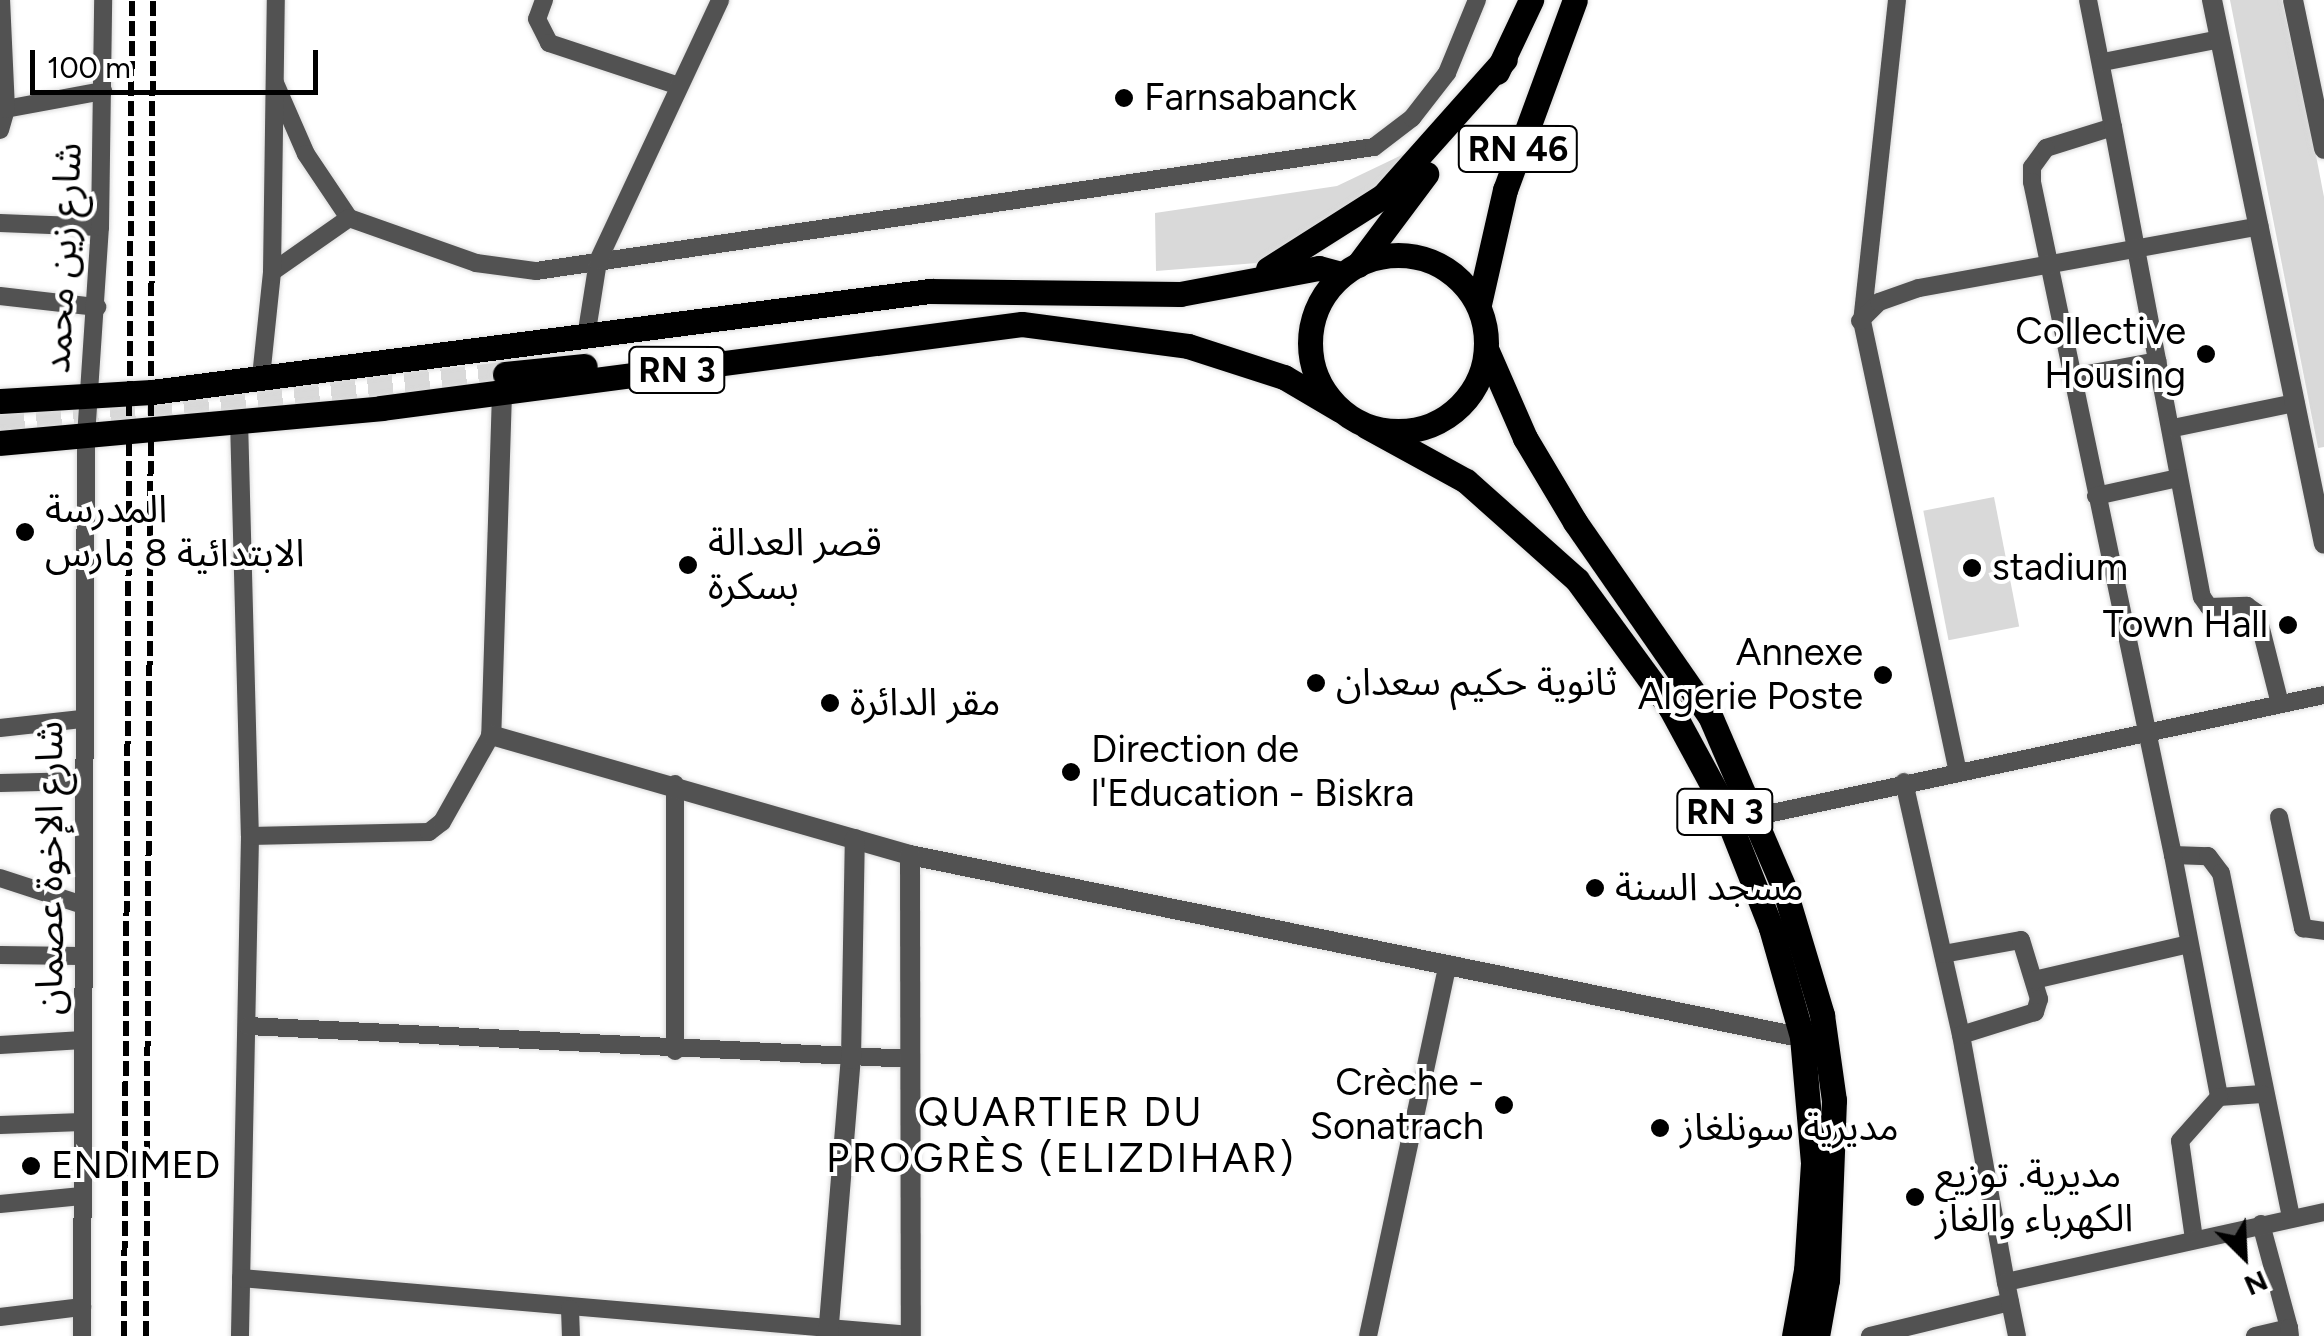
<!DOCTYPE html>
<html>
<head>
<meta charset="utf-8">
<style>
  body { margin:0 }
  #map { position:relative; width:2324px; height:1336px; overflow:hidden; background:#fff; font-family:Figtree,"Noto Sans Arabic",sans-serif }
  div>[style] { position:absolute }
  .green>* { inset:0; background:#d9d9d9; transform-origin:0 0 }
  .primary-tunnel>* { height:25px; margin-top:-12.5px; transform-origin:0; background:repeating-linear-gradient(90deg,#d9d9d9 0 25px,transparent 0 37px) }
  .roads { filter:drop-shadow(0 0 2px #dbdbdb) drop-shadow(0 0 2px #dbdbdb) }
  .minor>* { height:18px; margin:-9px; padding:0 9px; transform-origin:9px; border-radius:9px; background:#525252 }
  .tertiary>* { height:20px; margin:-10px; padding:0 10px; transform-origin:10px; border-radius:10px; background:#525252 }
  .primary>* { height:25px; margin:-12.5px; padding:0 12.5px; transform-origin:12.5px; border-radius:12.5px; background:#000 }
  .primary>.ring { margin:-12.5px; padding:0; box-sizing:content-box; background:none; border:25px solid #000; border-radius:50% }
  .rail>* { height:6px; margin-top:-3px; transform-origin:0; background:repeating-linear-gradient(90deg,#000 0 15px,transparent 0 20px) }
  .dots>* { width:28px; height:28px; translate:-50% -50%; box-sizing:border-box; border:5px solid #fff; border-radius:50% }
  span { translate:-50% -50%; white-space:nowrap; text-align:center; line-height:1.15; -webkit-text-stroke:8px #fff; paint-order:stroke }
  .shield-label span { padding:2px 8px; background:#fff; border:2px solid; border-radius:8px; -webkit-text-stroke-width:0 }
  .shield-label { font-size:35px; color:#000; font-weight:700 }
  .poi-label { font-size:38px; color:#000 }
  .left { translate:0 -50%; text-align:left }
  .right { translate:-100% -50%; text-align:right }
  .street-label { font-size:38px; color:#000 }
  .neighbourhood-label { font-size:40px; color:#000; letter-spacing:2.5px }
  .north { position:absolute; left:2194px; top:1206px; width:100px; height:100px; -webkit-text-stroke:8px #fff; paint-order:stroke; rotate:156deg; font-size:28px; font-weight:700; line-height:40px; text-align:center; color:#000 }
  .north::after { content:''; display:block; margin:auto; width:35px; height:45px; background:#000; clip-path:polygon(50% 0,100% 100%,50% 72%,0 100%) }
  .scale { position:absolute; left:30px; top:50px; width:288px; height:45px; box-sizing:border-box; border:5px solid #000; border-top:0; padding-left:12px; font-size:30px; line-height:35px; white-space:nowrap; color:#000; -webkit-text-stroke:8px #fff; paint-order:stroke }
</style>
</head>
<body>
<div id="map">
  <div class="green">
    <i style="clip-path:polygon(2230px 0,2282px 0,2314px 145px,2324px 197px,2324px 447px,2318px 448px)"></i>
    <i style="clip-path:polygon(1404px 154px,1408px 161px,1349px 212px,1257px 263px,1156px 271px,1155px 213px,1337px 186px)"></i>
    <i style="left:1994px;top:497px;width:132px;height:72px;rotate:79deg"></i>
  </div>
  <div class="primary-tunnel">
    <i style="left:0;top:427px;width:508px;rotate:-5.99deg"></i>
  </div>
  <div class="roads">
    <div class="minor">
      <i style="left:544px;top:0;width:20px;rotate:110deg"></i>
      <i style="left:537px;top:19px;width:27px;rotate:63deg"></i>
      <i style="left:549px;top:43px;width:137px;rotate:18.3deg"></i>
      <i style="left:1897px;top:0;width:323px;rotate:96.2deg"></i>
      <i style="left:1862px;top:321px;width:461px;rotate:78deg"></i>
      <i style="left:2088px;top:0;width:129px;rotate:78.9deg"></i>
      <i style="left:2113px;top:127px;width:70px;rotate:162.6deg"></i>
      <i style="left:2046px;top:148px;width:24px;rotate:126deg"></i>
      <i style="left:2032px;top:167px;width:15px;rotate:90deg"></i>
      <i style="left:2032px;top:182px;width:688px;rotate:78.17deg"></i>
      <i style="left:2173px;top:855px;width:35px;rotate:2deg"></i>
      <i style="left:2208px;top:856px;width:21px;rotate:53deg"></i>
      <i style="left:2221px;top:873px;width:352px;rotate:78.5deg"></i>
      <i style="left:2103px;top:62px;width:119px;rotate:-11.1deg"></i>
      <i style="left:275px;top:83px;width:77px;rotate:66.4deg"></i>
      <i style="left:306px;top:154px;width:77px;rotate:56.1deg"></i>
      <i style="left:349px;top:218px;width:135px;rotate:19.5deg"></i>
      <i style="left:476px;top:263px;width:61px;rotate:7.6deg"></i>
      <i style="left:536px;top:271px;width:847px;rotate:-8.42deg"></i>
      <i style="left:1374px;top:147px;width:48px;rotate:-37.3deg"></i>
      <i style="left:1412px;top:118px;width:57px;rotate:-52.1deg"></i>
      <i style="left:1447px;top:73px;width:79px;rotate:-67.7deg"></i>
      <i style="left:0;top:110px;width:105px;rotate:-10.5deg"></i>
      <i style="left:2113px;top:127px;width:478px;rotate:79.3deg"></i>
      <i style="left:2202px;top:597px;width:12px;rotate:55deg"></i>
      <i style="left:2209px;top:607px;width:38px;rotate:-2deg"></i>
      <i style="left:2247px;top:606px;width:12px;rotate:35deg"></i>
      <i style="left:2257px;top:613px;width:94px;rotate:75.8deg"></i>
      <i style="left:0;top:130px;width:22px;rotate:-74deg"></i>
      <i style="left:6px;top:109px;width:109px;rotate:-92.6deg"></i>
      <i style="left:0;top:223px;width:100px;rotate:2.3deg"></i>
      <i style="left:272px;top:272px;width:94px;rotate:-35deg"></i>
      <i style="left:0;top:296px;width:98px;rotate:6.5deg"></i>
      <i style="left:1860px;top:321px;width:27px;rotate:-45deg"></i>
      <i style="left:1879px;top:302px;width:42px;rotate:-19.3deg"></i>
      <i style="left:1919px;top:288px;width:346px;rotate:-10.3deg"></i>
      <i style="left:586px;top:337px;width:77px;rotate:-81deg"></i>
      <i style="left:598px;top:261px;width:288px;rotate:-64.9deg"></i>
      <i style="left:261px;top:377px;width:106px;rotate:-84deg"></i>
      <i style="left:272px;top:272px;width:272px;rotate:-89.2deg"></i>
      <i style="left:2071px;top:377px;width:88px;rotate:-10.4deg"></i>
      <i style="left:239px;top:420px;width:416px;rotate:88.5deg"></i>
      <i style="left:250px;top:836px;width:500px;rotate:91.15deg"></i>
      <i style="left:2173px;top:428px;width:125px;rotate:-11.6deg"></i>
      <i style="left:2096px;top:496px;width:84px;rotate:-12.4deg"></i>
      <i style="left:0;top:728px;width:82px;rotate:-6.3deg"></i>
      <i style="left:1904px;top:782px;width:259px;rotate:77.3deg"></i>
      <i style="left:1961px;top:1035px;width:251px;rotate:79.7deg"></i>
      <i style="left:0;top:783px;width:82px;rotate:-1.4deg"></i>
      <i style="left:675px;top:784px;width:267px;rotate:90deg"></i>
      <i style="left:2279px;top:817px;width:114px;rotate:77.8deg"></i>
      <i style="left:2303px;top:928px;width:21px;rotate:8deg"></i>
      <i style="left:1744px;top:819px;width:593px;rotate:-12.07deg"></i>
      <i style="left:250px;top:836px;width:179px;rotate:-1.3deg"></i>
      <i style="left:429px;top:832px;width:16px;rotate:-38deg"></i>
      <i style="left:442px;top:822px;width:100px;rotate:-60.6deg"></i>
      <i style="left:2173px;top:855px;width:246px;rotate:79.2deg"></i>
      <i style="left:2219px;top:1097px;width:43px;rotate:-4deg"></i>
      <i style="left:0;top:878px;width:84px;rotate:18deg"></i>
      <i style="left:1943px;top:954px;width:79px;rotate:-10.2deg"></i>
      <i style="left:2021px;top:940px;width:62px;rotate:73deg"></i>
      <i style="left:2039px;top:999px;width:14px;rotate:107deg"></i>
      <i style="left:2035px;top:1012px;width:77px;rotate:162.7deg"></i>
      <i style="left:0;top:955px;width:81px;rotate:0.7deg"></i>
      <i style="left:2034px;top:980px;width:159px;rotate:-13.1deg"></i>
      <i style="left:248px;top:1026px;width:664px;rotate:2.85deg"></i>
      <i style="left:0;top:1045px;width:83px;rotate:-3.4deg"></i>
      <i style="left:0;top:1125px;width:82px;rotate:-2.1deg"></i>
      <i style="left:0;top:1204px;width:82px;rotate:-5.6deg"></i>
      <i style="left:2261px;top:1224px;width:108px;rotate:74.9deg"></i>
      <i style="left:2194px;top:1239px;width:99px;rotate:-98.1deg"></i>
      <i style="left:2180px;top:1141px;width:59px;rotate:-48.4deg"></i>
      <i style="left:241px;top:1278px;width:672px;rotate:4.86deg"></i>
      <i style="left:570px;top:1309px;width:27px;rotate:88deg"></i>
      <i style="left:0;top:1317px;width:83px;rotate:-7deg"></i>
      <i style="left:82px;top:1336px;width:899px;rotate:-89.75deg"></i>
      <i style="left:86px;top:437px;width:210px;rotate:-86.2deg"></i>
      <i style="left:100px;top:227px;width:227px;rotate:-89.2deg"></i>
      <i style="left:1368px;top:1336px;width:378px;rotate:-77.9deg"></i>
      <i style="left:1870px;top:1336px;width:144px;rotate:-13.7deg"></i>
      <i style="left:2017px;top:1336px;width:55px;rotate:-101.5deg"></i>
      <i style="left:2006px;top:1282px;width:326px;rotate:-12.4deg"></i>
      <i style="left:2255px;top:1336px;width:35px;rotate:-13deg"></i>
      <i style="left:2289px;top:1328px;width:8px;rotate:83deg"></i>
    </div>
    <div class="tertiary">
      <i style="left:2212px;top:0;width:555px;rotate:78.37deg"></i>
      <i style="left:2293px;top:0;width:152px;rotate:78.2deg"></i>
      <i style="left:502px;top:393px;width:342px;rotate:91.8deg"></i>
      <i style="left:491px;top:735px;width:436px;rotate:16deg"></i>
      <i style="left:910px;top:855px;width:923px;rotate:11.57deg"></i>
      <i style="left:910px;top:855px;width:481px;rotate:89.9deg"></i>
      <i style="left:828px;top:1336px;width:278px;rotate:-85.3deg"></i>
      <i style="left:851px;top:1059px;width:220px;rotate:-89deg"></i>
    </div>
    <div class="primary">
      <i style="left:1497px;top:72px;width:80px;rotate:-64.7deg"></i>
      <i class="ring" style="left:1310px;top:255px;width:151px;height:151px"></i>
      <i style="left:1358px;top:265px;width:114px;rotate:-53.2deg"></i>
      <i style="left:1268px;top:269px;width:136px;rotate:-32.4deg"></i>
      <i style="left:1383px;top:196px;width:183px;rotate:-48.3deg"></i>
      <i style="left:1479px;top:304px;width:117px;rotate:-77.2deg"></i>
      <i style="left:1505px;top:190px;width:202px;rotate:-69.8deg"></i>
      <i style="left:1487px;top:351px;width:95px;rotate:66.4deg"></i>
      <i style="left:1525px;top:438px;width:98px;rotate:59.2deg"></i>
      <i style="left:1575px;top:522px;width:236px;rotate:55.2deg"></i>
      <i style="left:1710px;top:716px;width:187px;rotate:66.7deg"></i>
      <i style="left:1784px;top:888px;width:133px;rotate:73.3deg"></i>
      <i style="left:1822px;top:1015px;width:86px;rotate:82deg"></i>
      <i style="left:1834px;top:1100px;width:180px;rotate:92.2deg"></i>
      <i style="left:1827px;top:1280px;width:57px;rotate:100.1deg"></i>
      <i style="left:505px;top:374px;width:80px;rotate:-5.7deg"></i>
      <i style="left:0;top:401px;width:152px;rotate:-3.4deg"></i>
      <i style="left:152px;top:392px;width:785px;rotate:-7.4deg"></i>
      <i style="left:930px;top:291px;width:250px;rotate:0.7deg"></i>
      <i style="left:1180px;top:294px;width:141px;rotate:-10.6deg"></i>
      <i style="left:1319px;top:268px;width:24px;rotate:15deg"></i>
      <i style="left:1366px;top:426px;width:114px;rotate:28.8deg"></i>
      <i style="left:1466px;top:481px;width:149px;rotate:41.7deg"></i>
      <i style="left:1577px;top:580px;width:157px;rotate:53.8deg"></i>
      <i style="left:1670px;top:707px;width:105px;rotate:61.5deg"></i>
      <i style="left:1720px;top:799px;width:139px;rotate:68.4deg"></i>
      <i style="left:1771px;top:928px;width:113px;rotate:74.1deg"></i>
      <i style="left:1802px;top:1037px;width:126px;rotate:85deg"></i>
      <i style="left:1813px;top:1163px;width:107px;rotate:93.7deg"></i>
      <i style="left:1806px;top:1270px;width:67px;rotate:100.3deg"></i>
      <i style="left:0;top:443px;width:383px;rotate:-5.2deg"></i>
      <i style="left:381px;top:408px;width:646px;rotate:-7.47deg"></i>
      <i style="left:1022px;top:324px;width:167px;rotate:7.5deg"></i>
      <i style="left:1188px;top:346px;width:101px;rotate:17.9deg"></i>
      <i style="left:1284px;top:377px;width:65px;rotate:30.5deg"></i>
    </div>
  </div>
  <div class="rail">
    <i style="left:124px;top:1336px;width:1336px;rotate:-89.66deg"></i>
    <i style="left:146px;top:1336px;width:1336px;rotate:-89.7deg"></i>
  </div>
  <div class="dots">
    <i style="left:1124px;top:98px;background:#000"></i>
    <i style="left:2206px;top:354px;background:#000"></i>
    <i style="left:25px;top:532px;background:#000"></i>
    <i style="left:688px;top:565px;background:#000"></i>
    <i style="left:1972px;top:568px;background:#000"></i>
    <i style="left:2288px;top:625px;background:#000"></i>
    <i style="left:1883px;top:675px;background:#000"></i>
    <i style="left:1316px;top:683px;background:#000"></i>
    <i style="left:830px;top:703px;background:#000"></i>
    <i style="left:1071px;top:772px;background:#000"></i>
    <i style="left:1595px;top:888px;background:#000"></i>
    <i style="left:1504px;top:1105px;background:#000"></i>
    <i style="left:1660px;top:1128px;background:#000"></i>
    <i style="left:31px;top:1166px;background:#000"></i>
    <i style="left:1915px;top:1197px;background:#000"></i>
  </div>
  <div class="shield-label">
    <span style="left:1518px;top:149px">RN 46</span>
    <span style="left:677px;top:370px">RN 3</span>
    <span style="left:1725px;top:812px">RN 3</span>
  </div>
  <div class="poi-label">
    <span class="left" style="left:1144px;top:98px">Farnsabanck</span>
    <span class="right" style="left:2186px;top:354px">Collective<br>Housing</span>
    <span class="left" style="left:45px;top:532px">المدرسة<br>الابتدائية 8 مارس</span>
    <span class="left" style="left:708px;top:565px">قصر العدالة<br>بسكرة</span>
    <span class="left" style="left:1992px;top:568px">stadium</span>
    <span class="right" style="left:2268px;top:625px">Town Hall</span>
    <span class="right" style="left:1863px;top:675px">Annexe<br>Algerie Poste</span>
    <span class="left" style="left:1336px;top:683px">ثانوية حكيم سعدان</span>
    <span class="left" style="left:850px;top:703px">مقر الدائرة</span>
    <span class="left" style="left:1091px;top:772px">Direction de<br>l'Education - Biskra</span>
    <span class="left" style="left:1615px;top:888px">مسجد السنة</span>
    <span class="right" style="left:1484px;top:1105px">Crèche -<br>Sonatrach</span>
    <span class="left" style="left:1680px;top:1128px">مديرية سونلغاز</span>
    <span class="left" style="left:51px;top:1166px">ENDIMED</span>
    <span class="left" style="left:1935px;top:1197px">مديرية. توزيع<br>الكهرباء والغاز</span>
  </div>
  <div class="street-label">
    <span style="left:63px;top:258px;rotate:-87deg">شارع زين محمد</span>
    <span style="left:50px;top:868px;rotate:-90deg">شارع الإخوة عصمان</span>
  </div>
  <div class="neighbourhood-label">
    <span style="left:1061px;top:1135px">QUARTIER DU<br>PROGRÈS (ELIZDIHAR)</span>
  </div>
  <div class="north">N</div>
  <div class="scale">100 m</div>
</div>
</body>
</html>
